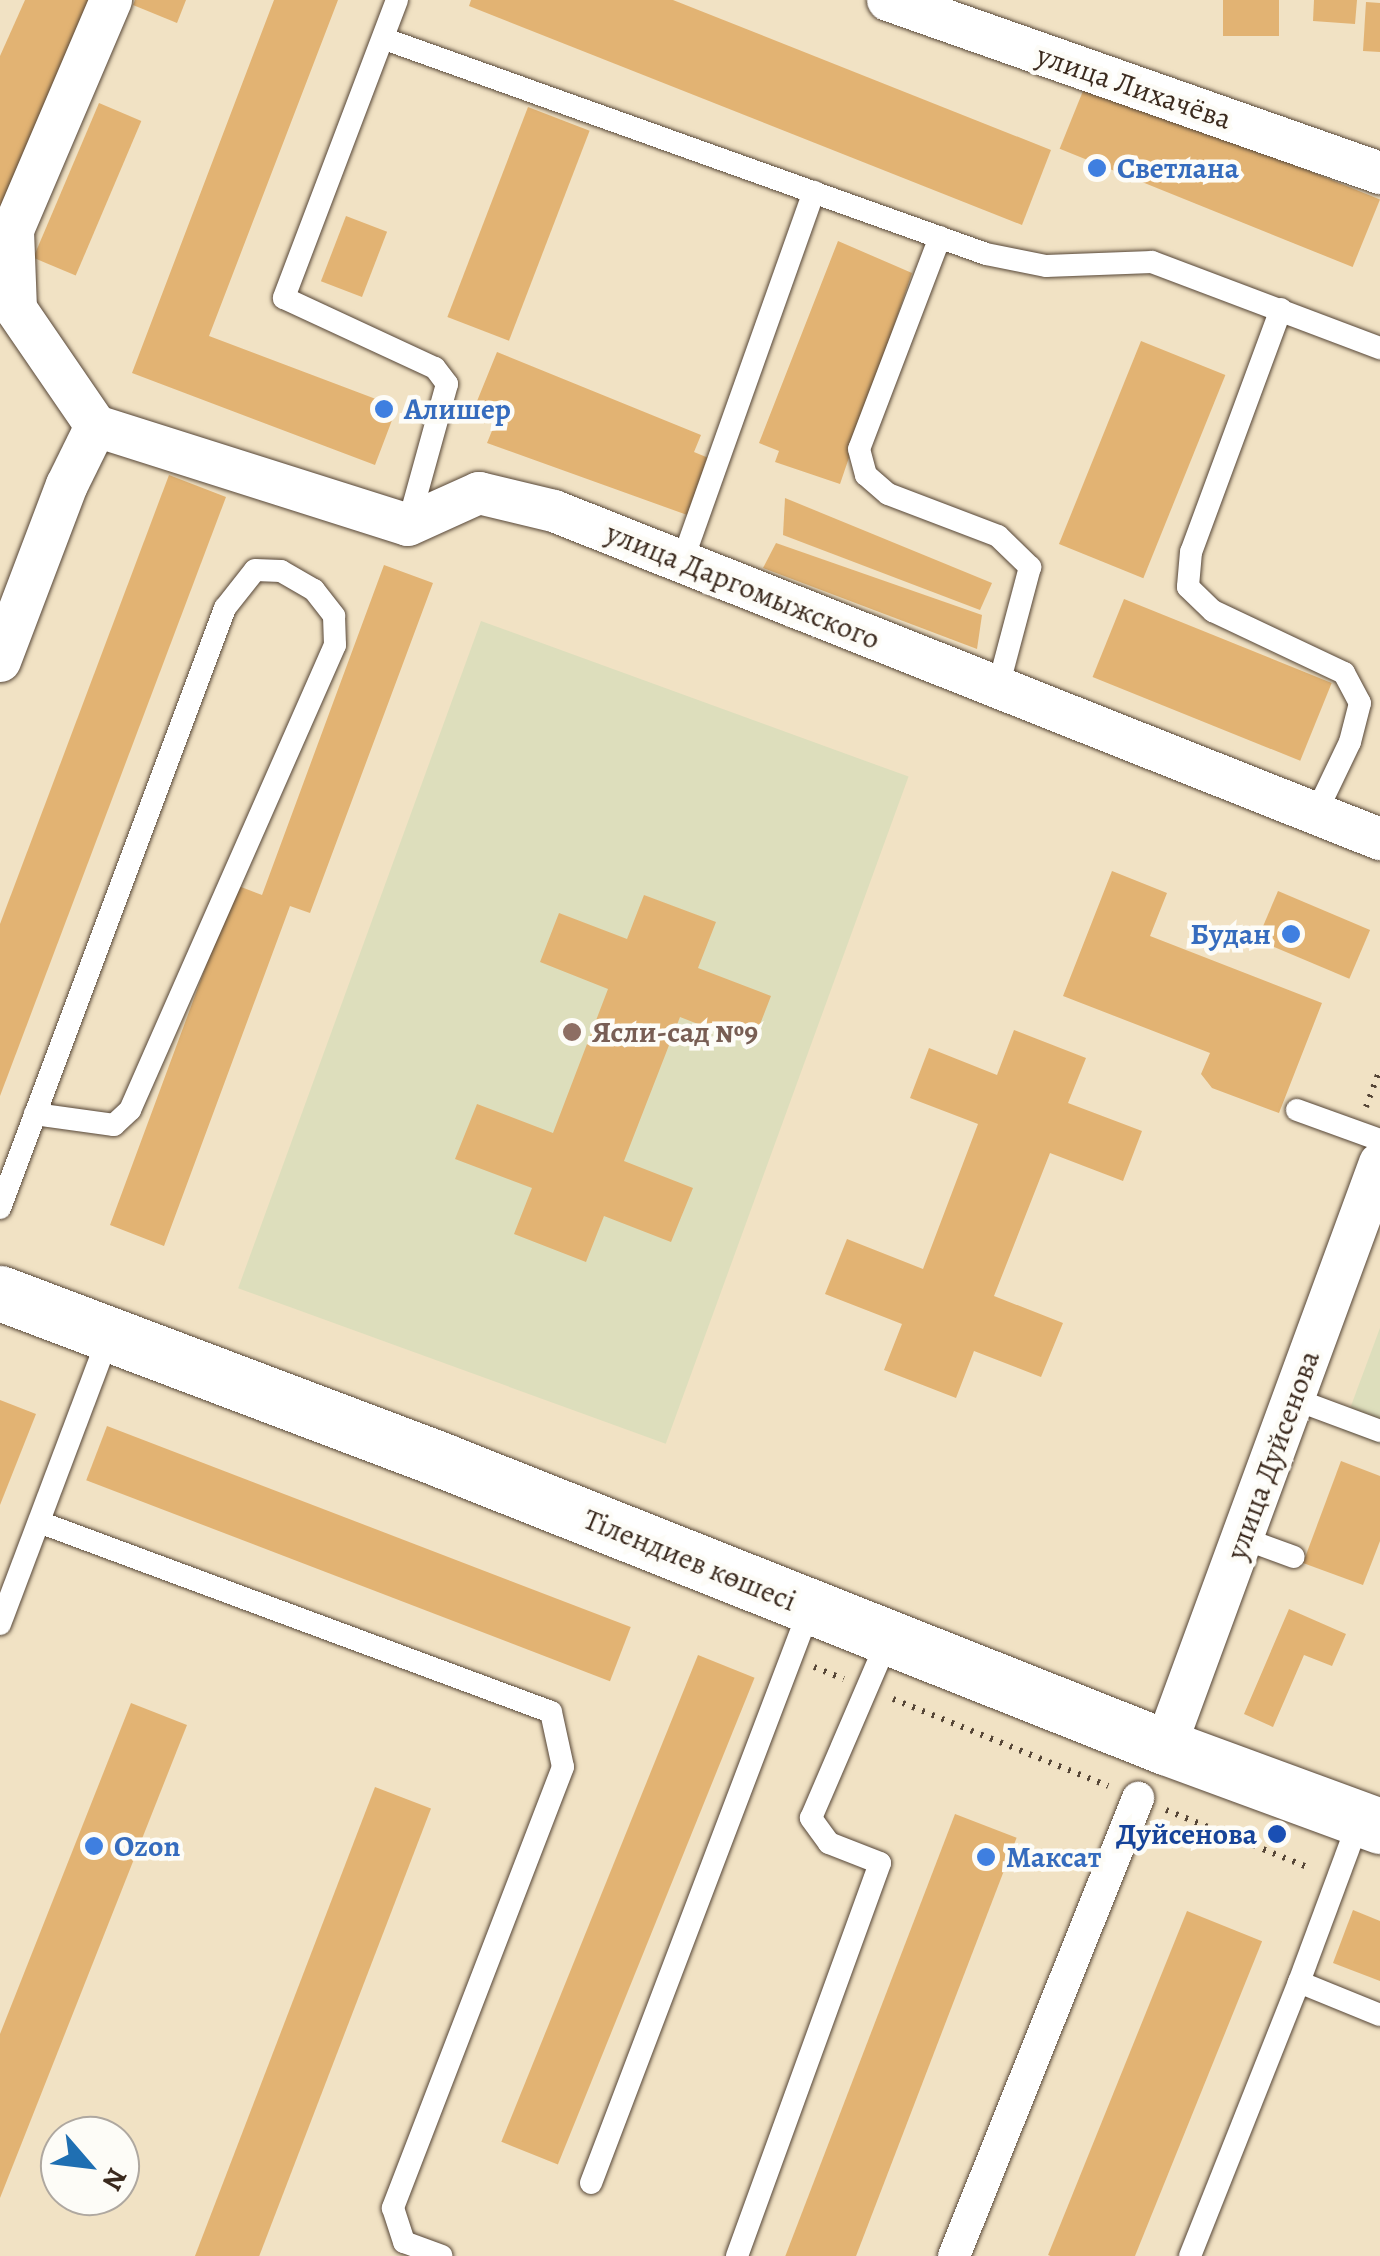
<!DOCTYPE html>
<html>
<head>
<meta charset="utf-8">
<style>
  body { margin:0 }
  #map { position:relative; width:1380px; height:2256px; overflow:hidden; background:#f1e2c4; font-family:Alegreya,serif }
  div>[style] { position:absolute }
  .built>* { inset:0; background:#dddebc; transform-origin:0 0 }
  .building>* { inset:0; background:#e2b373; transform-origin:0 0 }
  .path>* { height:6px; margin-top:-3px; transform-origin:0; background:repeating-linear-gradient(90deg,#564637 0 2.5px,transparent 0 10.5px) }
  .roads { filter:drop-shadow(0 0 2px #564637) drop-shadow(0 0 2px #564637) }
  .service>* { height:22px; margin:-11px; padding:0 11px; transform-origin:11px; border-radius:11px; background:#fff }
  .pedestrian>* { height:32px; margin:-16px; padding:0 16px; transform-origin:16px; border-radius:16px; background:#fff }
  .minor>* { height:42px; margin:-21px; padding:0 21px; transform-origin:21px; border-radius:21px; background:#fff }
  .tertiary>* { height:55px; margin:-27.5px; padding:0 27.5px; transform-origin:27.5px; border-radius:27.5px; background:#fff }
  .dots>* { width:28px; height:28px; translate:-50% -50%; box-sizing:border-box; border:5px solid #fdfcf7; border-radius:50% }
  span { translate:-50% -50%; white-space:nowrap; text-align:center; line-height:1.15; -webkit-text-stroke:9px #fdfcf7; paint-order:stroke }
  .street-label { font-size:30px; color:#3b2a1e }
  .shop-label { font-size:30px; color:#366cbe; font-weight:700 }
  .left { translate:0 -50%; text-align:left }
  .right { translate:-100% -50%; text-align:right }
  .education-label { font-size:30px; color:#785e54; font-weight:700 }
  .transit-label { font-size:30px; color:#164399; font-weight:700 }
  .north { position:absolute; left:40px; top:2116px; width:100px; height:100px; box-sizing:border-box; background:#fdfcf7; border:2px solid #afa8a0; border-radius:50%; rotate:118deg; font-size:28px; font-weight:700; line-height:40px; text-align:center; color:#3b2a1e }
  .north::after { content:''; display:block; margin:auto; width:35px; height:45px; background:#1f6fb2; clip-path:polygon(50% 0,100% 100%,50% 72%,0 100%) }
</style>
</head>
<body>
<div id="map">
  <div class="built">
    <i style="left:481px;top:621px;width:455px;height:710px;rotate:20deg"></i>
    <i style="clip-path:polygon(1380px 1328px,1380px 1444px,1342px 1430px)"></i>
  </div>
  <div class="building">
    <i style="clip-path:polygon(25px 0,94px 0,0 211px,0 56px)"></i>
    <i style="clip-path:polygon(135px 0,186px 0,177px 23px,133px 5px)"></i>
    <i style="clip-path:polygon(274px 0,338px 0,209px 336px,397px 407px,375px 465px,132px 373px)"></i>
    <i style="clip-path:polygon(471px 0,673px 0,1051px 150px,1022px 225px,469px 6px)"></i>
    <i style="left:1223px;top:0;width:56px;height:36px"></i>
    <i style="clip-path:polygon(1314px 0,1357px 0,1355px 24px,1313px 21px)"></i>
    <i style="clip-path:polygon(1366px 2px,1380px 3px,1380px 52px,1363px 51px)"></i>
    <i style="left:1087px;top:81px;width:316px;height:73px;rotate:22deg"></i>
    <i style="left:99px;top:103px;width:46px;height:168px;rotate:23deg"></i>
    <i style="left:528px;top:107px;width:66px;height:225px;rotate:21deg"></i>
    <i style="left:346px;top:216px;width:44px;height:70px;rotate:21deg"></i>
    <i style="clip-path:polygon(838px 241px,912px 273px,840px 484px,775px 462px,779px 451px,759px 443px)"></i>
    <i style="left:1141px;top:341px;width:91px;height:219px;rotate:22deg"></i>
    <i style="clip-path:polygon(497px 352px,701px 435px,694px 452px,711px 459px,690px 516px,487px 443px,496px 421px,473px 411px)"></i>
    <i style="clip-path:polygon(169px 475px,226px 497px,0 1096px,0 924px)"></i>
    <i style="clip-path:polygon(785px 498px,992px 583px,980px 610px,783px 535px)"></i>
    <i style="clip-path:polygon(776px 543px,982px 615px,977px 649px,763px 568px)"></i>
    <i style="clip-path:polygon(384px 565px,433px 583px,310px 913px,290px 906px,164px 1246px,110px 1225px,236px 885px,262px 895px)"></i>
    <i style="left:1124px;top:599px;width:224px;height:84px;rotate:22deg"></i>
    <i style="clip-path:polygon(1112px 871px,1167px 893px,1150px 936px,1322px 1003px,1279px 1113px,1212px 1088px,1201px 1074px,1210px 1053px,1063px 996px)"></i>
    <i style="left:1278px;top:891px;width:100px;height:53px;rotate:23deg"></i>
    <i style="clip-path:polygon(644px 895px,716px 922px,698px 968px,771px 996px,752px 1045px,680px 1017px,624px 1161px,693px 1188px,671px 1242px,604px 1216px,586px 1262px,514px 1234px,532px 1188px,455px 1159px,477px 1104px,553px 1133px,608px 989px,540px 962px,559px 913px,627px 939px)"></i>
    <i style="clip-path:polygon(1014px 1030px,1086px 1058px,1068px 1103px,1142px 1131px,1123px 1181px,1050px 1153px,994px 1296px,1063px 1323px,1041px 1377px,974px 1351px,956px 1398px,884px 1370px,902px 1324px,825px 1294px,847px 1239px,923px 1269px,978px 1124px,910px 1098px,929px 1048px,997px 1075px)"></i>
    <i style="clip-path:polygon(0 1400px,36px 1414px,0 1505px)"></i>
    <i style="left:107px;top:1426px;width:561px;height:58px;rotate:21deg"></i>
    <i style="clip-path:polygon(1341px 1461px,1380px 1476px,1380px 1541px,1363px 1585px,1303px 1563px)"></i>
    <i style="clip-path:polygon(1289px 1609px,1346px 1634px,1332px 1666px,1304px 1655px,1273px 1727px,1244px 1714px)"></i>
    <i style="left:698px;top:1655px;width:61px;height:525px;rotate:22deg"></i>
    <i style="clip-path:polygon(131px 1703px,187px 1725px,0 2198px,0 2034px)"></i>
    <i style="left:375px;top:1787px;width:60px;height:505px;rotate:21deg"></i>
    <i style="left:955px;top:1814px;width:66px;height:474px;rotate:21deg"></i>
    <i style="clip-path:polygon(1353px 1910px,1380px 1921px,1380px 1981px,1333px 1963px)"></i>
    <i style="left:1187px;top:1911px;width:81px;height:371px;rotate:22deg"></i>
  </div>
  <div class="path">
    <i style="left:1366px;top:1107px;width:40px;rotate:-69.8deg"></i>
    <i style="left:814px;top:1667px;width:32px;rotate:22deg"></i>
    <i style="left:893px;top:1699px;width:232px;rotate:22deg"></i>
    <i style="left:1166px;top:1810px;width:157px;rotate:22deg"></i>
  </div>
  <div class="roads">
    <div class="service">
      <i style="left:397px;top:0;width:319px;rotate:110.8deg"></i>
      <i style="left:284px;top:298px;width:166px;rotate:24.9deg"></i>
      <i style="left:435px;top:368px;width:20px;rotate:53deg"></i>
      <i style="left:447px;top:384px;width:146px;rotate:105.5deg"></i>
      <i style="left:385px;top:39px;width:638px;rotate:19.68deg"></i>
      <i style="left:986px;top:254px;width:61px;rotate:11.3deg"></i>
      <i style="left:1046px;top:266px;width:106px;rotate:-2.2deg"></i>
      <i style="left:1152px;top:262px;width:244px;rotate:20.7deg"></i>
      <i style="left:940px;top:237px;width:227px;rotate:110.9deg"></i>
      <i style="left:859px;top:449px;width:27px;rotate:75deg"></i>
      <i style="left:866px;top:475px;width:29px;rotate:41deg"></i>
      <i style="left:888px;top:494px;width:118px;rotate:20.9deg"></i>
      <i style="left:998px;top:536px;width:45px;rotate:44.1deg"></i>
      <i style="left:1030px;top:567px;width:124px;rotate:104.9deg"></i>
      <i style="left:1281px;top:309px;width:259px;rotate:110.3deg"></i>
      <i style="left:1191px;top:552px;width:35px;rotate:95deg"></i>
      <i style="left:1188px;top:587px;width:35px;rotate:44deg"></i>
      <i style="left:1213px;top:611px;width:145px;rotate:25.3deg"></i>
      <i style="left:1344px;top:673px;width:34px;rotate:62deg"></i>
      <i style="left:1360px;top:703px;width:40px;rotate:104.4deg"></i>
      <i style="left:1350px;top:742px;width:79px;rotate:115.6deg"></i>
      <i style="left:682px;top:562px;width:393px;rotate:-70.4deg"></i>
      <i style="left:1297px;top:1110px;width:88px;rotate:19.9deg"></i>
      <i style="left:0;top:1208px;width:641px;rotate:-69.44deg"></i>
      <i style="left:225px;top:608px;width:48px;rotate:-51.7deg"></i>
      <i style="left:255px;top:570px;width:26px;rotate:2deg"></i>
      <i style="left:281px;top:571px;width:38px;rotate:30deg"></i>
      <i style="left:314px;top:590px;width:33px;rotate:52deg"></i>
      <i style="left:334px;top:616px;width:29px;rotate:88deg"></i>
      <i style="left:335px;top:645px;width:508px;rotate:113.79deg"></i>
      <i style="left:130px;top:1110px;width:22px;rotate:137deg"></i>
      <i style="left:114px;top:1125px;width:80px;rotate:-172.1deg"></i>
      <i style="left:1294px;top:1399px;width:92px;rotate:20.4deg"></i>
      <i style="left:39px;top:1522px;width:546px;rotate:20.36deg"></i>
      <i style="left:551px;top:1712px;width:56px;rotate:77.7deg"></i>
      <i style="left:563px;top:1767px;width:473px;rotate:111.1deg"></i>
      <i style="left:393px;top:2208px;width:36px;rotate:72deg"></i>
      <i style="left:404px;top:2242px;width:40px;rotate:20.2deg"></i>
      <i style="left:1242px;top:1538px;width:55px;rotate:20.1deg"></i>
      <i style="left:0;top:1624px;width:311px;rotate:-69.3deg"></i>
      <i style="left:1299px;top:1982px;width:175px;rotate:-69.6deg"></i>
      <i style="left:591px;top:2183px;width:615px;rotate:-69.15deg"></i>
      <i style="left:737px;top:2256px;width:418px;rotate:-70deg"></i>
      <i style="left:880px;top:1863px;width:55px;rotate:-158.6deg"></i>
      <i style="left:829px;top:1843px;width:31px;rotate:-126deg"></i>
      <i style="left:811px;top:1818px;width:195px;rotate:-66.7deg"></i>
      <i style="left:1190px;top:2256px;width:295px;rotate:-68.3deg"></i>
      <i style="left:1299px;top:1982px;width:87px;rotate:22.2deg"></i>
    </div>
    <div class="pedestrian">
      <i style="left:954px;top:2256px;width:494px;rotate:-68.1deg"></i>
    </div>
    <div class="minor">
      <i style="left:888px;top:0;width:522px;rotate:19.37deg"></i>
      <i style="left:96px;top:426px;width:327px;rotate:17.6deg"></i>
      <i style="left:408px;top:525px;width:78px;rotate:-24.3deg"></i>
      <i style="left:479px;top:493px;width:77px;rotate:13.5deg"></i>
      <i style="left:554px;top:511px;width:889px;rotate:21.66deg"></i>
      <i style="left:96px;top:426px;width:142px;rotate:-124.4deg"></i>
      <i style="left:16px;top:309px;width:79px;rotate:-92.2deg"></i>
      <i style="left:13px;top:230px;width:250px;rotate:-66.9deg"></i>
      <i style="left:0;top:661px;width:188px;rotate:-69.2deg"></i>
      <i style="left:67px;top:485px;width:66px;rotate:-63.8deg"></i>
      <i style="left:1165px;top:1747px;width:622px;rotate:-69.79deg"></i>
    </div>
    <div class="tertiary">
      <i style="left:0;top:1293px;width:475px;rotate:20.7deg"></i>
      <i style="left:444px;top:1461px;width:776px;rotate:21.64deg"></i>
      <i style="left:1165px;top:1747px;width:229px;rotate:20.2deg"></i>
    </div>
  </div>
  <div class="dots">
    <i style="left:1097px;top:168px;background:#3f7fe0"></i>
    <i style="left:384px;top:409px;background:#3f7fe0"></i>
    <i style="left:1291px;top:934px;background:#3f7fe0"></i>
    <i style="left:572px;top:1032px;background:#8d6e63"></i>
    <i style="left:1277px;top:1834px;background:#1a4fb4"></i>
    <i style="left:94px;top:1846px;background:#3f7fe0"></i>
    <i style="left:986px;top:1857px;background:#3f7fe0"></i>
  </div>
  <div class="street-label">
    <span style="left:1134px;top:87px;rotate:19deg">улица Лихачёва</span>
    <span style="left:743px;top:586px;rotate:22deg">улица Даргомыжского</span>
    <span style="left:1273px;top:1455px;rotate:-70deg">улица Дуйсенова</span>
    <span style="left:690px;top:1560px;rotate:22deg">Тілендиев көшесі</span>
  </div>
  <div class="shop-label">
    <span class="left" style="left:1117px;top:168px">Светлана</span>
    <span class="left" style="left:404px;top:409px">Алишер</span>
    <span class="right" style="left:1271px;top:934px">Будан</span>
    <span class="left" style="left:114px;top:1846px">Ozon</span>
    <span class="left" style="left:1006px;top:1857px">Максат</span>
  </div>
  <div class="education-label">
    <span class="left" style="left:592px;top:1032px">Ясли-сад №9</span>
  </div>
  <div class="transit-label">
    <span class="right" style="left:1257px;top:1834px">Дуйсенова</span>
  </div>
  <div class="north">N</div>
</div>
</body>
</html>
